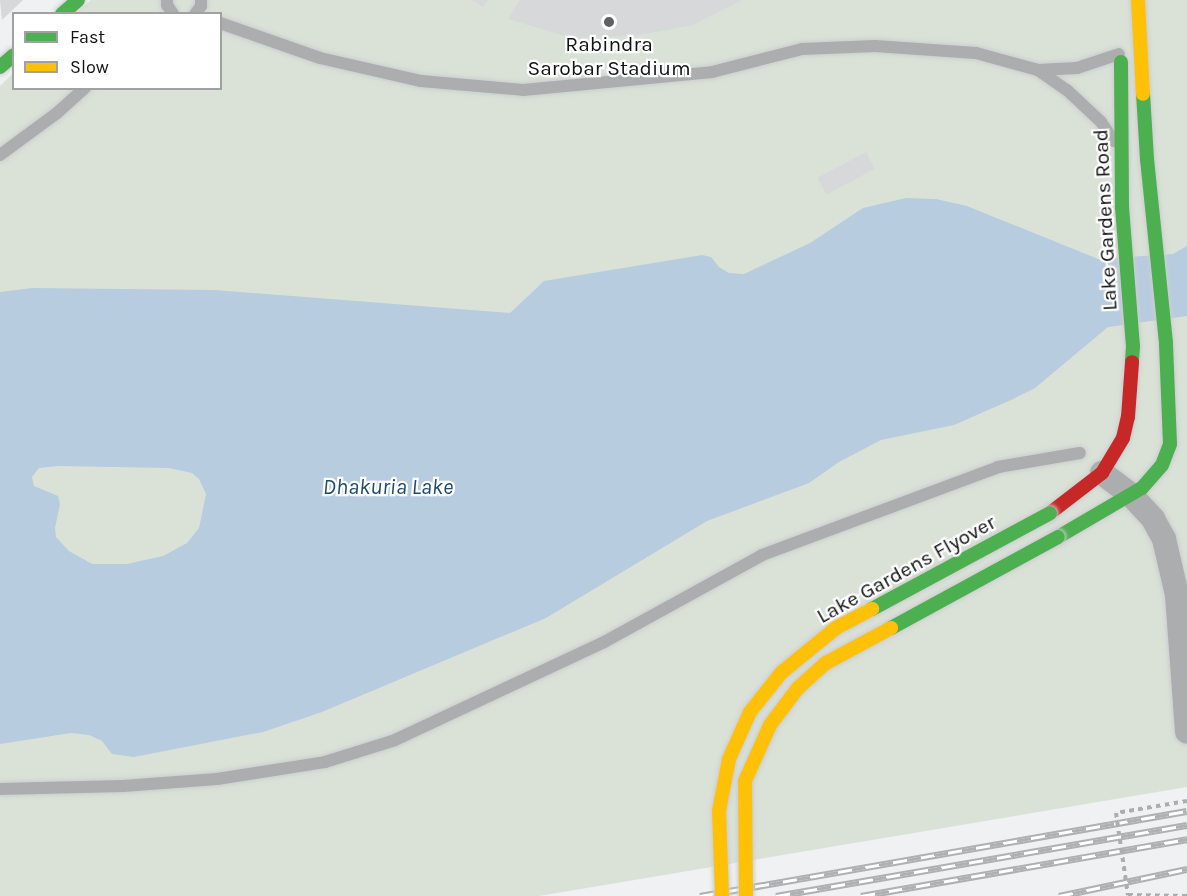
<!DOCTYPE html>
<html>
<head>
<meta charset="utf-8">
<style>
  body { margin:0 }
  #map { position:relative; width:1187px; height:896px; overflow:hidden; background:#eff1f3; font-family:Karla,sans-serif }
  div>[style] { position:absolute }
  .green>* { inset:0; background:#dae2d8 }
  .water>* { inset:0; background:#b8ccdf }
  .building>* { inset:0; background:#d7d8d9; transform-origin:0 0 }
  .roads { filter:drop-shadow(0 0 2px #cccdce) drop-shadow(0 0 2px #cccdce) }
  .lane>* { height:12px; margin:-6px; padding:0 6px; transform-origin:6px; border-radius:6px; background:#acadae }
  .street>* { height:24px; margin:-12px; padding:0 12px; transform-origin:12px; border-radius:12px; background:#acadae }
  .fast>* { height:14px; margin:-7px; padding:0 7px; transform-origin:7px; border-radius:7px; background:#4caf50 }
  .slow>* { height:14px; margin:-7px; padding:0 7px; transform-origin:7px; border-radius:7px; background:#ffc107 }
  .jam>* { height:14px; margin:-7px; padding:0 7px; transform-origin:7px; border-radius:7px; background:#c62828 }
  .rail>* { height:7px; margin-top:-3.5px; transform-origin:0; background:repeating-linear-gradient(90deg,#fff 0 14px,#afb0b2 0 28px); box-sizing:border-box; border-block:2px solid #afb0b2 }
  .path-bridge>* { height:4px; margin-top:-2px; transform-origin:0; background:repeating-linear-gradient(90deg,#acadae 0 4.5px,transparent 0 9px) }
  .bridges { filter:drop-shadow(0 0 2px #cccdce) drop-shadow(0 0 2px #cccdce) }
  .fast-bridge>* { height:14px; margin:-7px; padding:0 7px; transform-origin:7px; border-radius:7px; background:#4caf50 }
  .slow-bridge>* { height:14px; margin:-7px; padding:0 7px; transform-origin:7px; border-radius:7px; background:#ffc107 }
  .dots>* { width:16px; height:16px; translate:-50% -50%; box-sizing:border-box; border:3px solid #fff; border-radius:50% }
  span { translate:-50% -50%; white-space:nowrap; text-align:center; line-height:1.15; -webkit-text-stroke:4.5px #fff; paint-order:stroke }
  .poi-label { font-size:21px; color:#121314 }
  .street-label { font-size:21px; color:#121314 }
  .water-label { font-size:22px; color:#1f496d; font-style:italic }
  .legend { position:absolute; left:12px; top:12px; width:210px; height:78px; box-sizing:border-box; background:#fff; border:2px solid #a0a1a1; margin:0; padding:8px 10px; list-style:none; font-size:18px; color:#121314 }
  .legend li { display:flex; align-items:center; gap:12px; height:30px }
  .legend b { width:30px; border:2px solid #a0a1a1 }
</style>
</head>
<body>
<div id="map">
  <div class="green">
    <i style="clip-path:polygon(91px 0,1187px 0,1187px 787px,539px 896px,0 896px,0 86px,13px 73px,14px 88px,220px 88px,220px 14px,77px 13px)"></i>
  </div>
  <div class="water">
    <i style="clip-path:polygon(evenodd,906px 198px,936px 199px,967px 206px,1098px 259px,1173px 254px,1187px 246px,1187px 316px,1108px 327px,1035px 388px,1011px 400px,954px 425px,881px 440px,839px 462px,809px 483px,707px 521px,546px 618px,322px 712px,263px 732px,134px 757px,112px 754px,102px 741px,89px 735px,71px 733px,0 744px,0 292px,32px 288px,215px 290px,510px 313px,544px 281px,702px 255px,711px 257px,719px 267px,729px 273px,744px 274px,810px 243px,863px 208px,906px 198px,58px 466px,169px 468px,192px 473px,199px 479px,206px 494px,199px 528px,187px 543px,163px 556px,127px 564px,92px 564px,69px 551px,56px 537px,55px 528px,60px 504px,58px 496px,34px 486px,32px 477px,39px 468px,58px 466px)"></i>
  </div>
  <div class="building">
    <i style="clip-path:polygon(0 0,23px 0,2px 20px)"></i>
    <i style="clip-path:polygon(471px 0,488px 0,483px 7px)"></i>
    <i style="clip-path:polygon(520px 0,743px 0,693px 25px,635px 36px,571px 38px,508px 19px)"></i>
    <i style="left:866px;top:152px;width:19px;height:55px;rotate:62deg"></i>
  </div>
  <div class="roads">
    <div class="lane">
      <i style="left:167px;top:0;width:5px;rotate:90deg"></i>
      <i style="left:167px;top:5px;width:11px;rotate:56deg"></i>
      <i style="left:195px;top:14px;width:10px;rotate:-53deg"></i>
      <i style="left:201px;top:6px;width:6px;rotate:-90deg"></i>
      <i style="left:220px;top:23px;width:106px;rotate:19.3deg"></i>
      <i style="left:320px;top:58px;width:104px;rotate:12.8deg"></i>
      <i style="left:421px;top:81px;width:102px;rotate:5deg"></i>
      <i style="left:523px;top:90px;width:190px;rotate:-5.4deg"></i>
      <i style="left:712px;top:72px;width:93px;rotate:-14.3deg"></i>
      <i style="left:802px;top:49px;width:73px;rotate:-2.4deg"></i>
      <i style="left:875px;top:46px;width:101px;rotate:4deg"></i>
      <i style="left:976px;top:53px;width:64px;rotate:15.3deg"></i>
      <i style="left:1038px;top:70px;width:35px;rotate:35deg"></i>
      <i style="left:1067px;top:90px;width:47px;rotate:43.3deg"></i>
      <i style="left:1101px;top:122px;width:23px;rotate:56deg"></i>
      <i style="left:1038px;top:70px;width:39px;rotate:-3deg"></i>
      <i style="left:1077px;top:68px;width:44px;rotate:-18.4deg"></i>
      <i style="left:0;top:155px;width:71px;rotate:-36.4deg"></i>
      <i style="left:57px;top:113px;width:38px;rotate:-42deg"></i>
      <i style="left:0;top:789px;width:123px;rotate:-1.4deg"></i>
      <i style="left:123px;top:786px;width:94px;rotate:-4.3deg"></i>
      <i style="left:217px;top:779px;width:109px;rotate:-8.9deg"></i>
      <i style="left:325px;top:762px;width:73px;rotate:-17.4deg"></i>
      <i style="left:395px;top:740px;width:231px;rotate:-25.1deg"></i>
      <i style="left:604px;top:642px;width:180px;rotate:-28.8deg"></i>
      <i style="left:762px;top:555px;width:252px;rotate:-20.4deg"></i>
      <i style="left:998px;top:467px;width:83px;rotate:-9.7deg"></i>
    </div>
    <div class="street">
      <i style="left:1102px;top:473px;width:36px;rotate:37deg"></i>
      <i style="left:1131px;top:495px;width:33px;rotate:47deg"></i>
      <i style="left:1153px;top:519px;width:23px;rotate:61deg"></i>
      <i style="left:1164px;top:539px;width:57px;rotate:76.9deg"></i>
      <i style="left:1177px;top:595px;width:137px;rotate:85.8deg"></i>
    </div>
    <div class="fast">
      <i style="left:62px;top:14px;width:21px;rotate:-41deg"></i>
      <i style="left:1121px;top:62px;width:145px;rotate:89.6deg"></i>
      <i style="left:1122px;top:207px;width:139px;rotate:85.5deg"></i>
      <i style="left:1133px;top:346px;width:16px;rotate:94deg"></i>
      <i style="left:0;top:67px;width:18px;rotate:-41deg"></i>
      <i style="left:1058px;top:537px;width:97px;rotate:-30.3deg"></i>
      <i style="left:1142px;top:488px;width:30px;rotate:-49deg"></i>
      <i style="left:1162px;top:465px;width:22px;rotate:-69deg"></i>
      <i style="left:1170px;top:444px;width:101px;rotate:-92.3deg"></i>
      <i style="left:1166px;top:343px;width:185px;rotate:-95.9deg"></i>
      <i style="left:1147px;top:159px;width:65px;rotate:-93.5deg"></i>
    </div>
    <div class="slow">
      <i style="left:1138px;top:0;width:94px;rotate:87deg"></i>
    </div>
    <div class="jam">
      <i style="left:1050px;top:513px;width:66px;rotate:-37.6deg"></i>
      <i style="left:1102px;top:473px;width:41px;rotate:-59deg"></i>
      <i style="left:1123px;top:438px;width:22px;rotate:-77deg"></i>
      <i style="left:1128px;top:417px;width:55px;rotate:-85.8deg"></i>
    </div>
  </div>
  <div class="rail">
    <i style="left:700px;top:896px;width:494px;rotate:-9.9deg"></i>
    <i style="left:776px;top:896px;width:417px;rotate:-9.8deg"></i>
    <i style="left:861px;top:896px;width:331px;rotate:-9.9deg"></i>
    <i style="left:1059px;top:896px;width:131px;rotate:-11.9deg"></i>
  </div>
  <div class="path-bridge">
    <i style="left:1187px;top:801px;width:72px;rotate:170.4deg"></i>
    <i style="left:1116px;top:813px;width:83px;rotate:81.7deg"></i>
    <i style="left:1128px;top:895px;width:59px;rotate:1deg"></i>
  </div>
  <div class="bridges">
    <div class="fast-bridge">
      <i style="left:872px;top:609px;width:202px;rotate:-28.3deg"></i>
      <i style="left:891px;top:628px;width:190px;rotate:-28.6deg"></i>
    </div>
    <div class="slow-bridge">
      <i style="left:722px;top:896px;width:85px;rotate:-92deg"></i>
      <i style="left:719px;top:811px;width:53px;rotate:-79.1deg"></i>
      <i style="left:729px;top:759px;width:51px;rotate:-65.9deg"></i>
      <i style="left:750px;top:712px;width:50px;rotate:-51.5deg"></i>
      <i style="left:781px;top:673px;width:71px;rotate:-39.3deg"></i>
      <i style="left:836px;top:628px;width:41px;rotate:-27.8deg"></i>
      <i style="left:746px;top:896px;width:115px;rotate:-90.5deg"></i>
      <i style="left:745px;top:781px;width:61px;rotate:-65.9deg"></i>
      <i style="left:770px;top:725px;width:46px;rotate:-52.9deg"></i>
      <i style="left:798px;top:688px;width:38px;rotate:-42deg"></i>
      <i style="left:826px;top:663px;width:74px;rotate:-28.3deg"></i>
    </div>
  </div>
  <div class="dots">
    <i style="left:609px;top:22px;background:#5f6162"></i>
  </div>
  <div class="poi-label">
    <span style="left:609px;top:56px">Rabindra<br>Sarobar Stadium</span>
  </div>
  <div class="street-label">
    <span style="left:1105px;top:220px;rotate:-93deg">Lake Gardens Road</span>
    <span style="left:906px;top:569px;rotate:-29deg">Lake Gardens Flyover</span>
  </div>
  <div class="water-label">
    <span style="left:388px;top:488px">Dhakuria Lake</span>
  </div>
  <ul class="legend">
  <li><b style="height:8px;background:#4caf50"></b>Fast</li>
  <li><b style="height:8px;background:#ffc107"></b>Slow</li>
  </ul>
</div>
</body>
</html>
